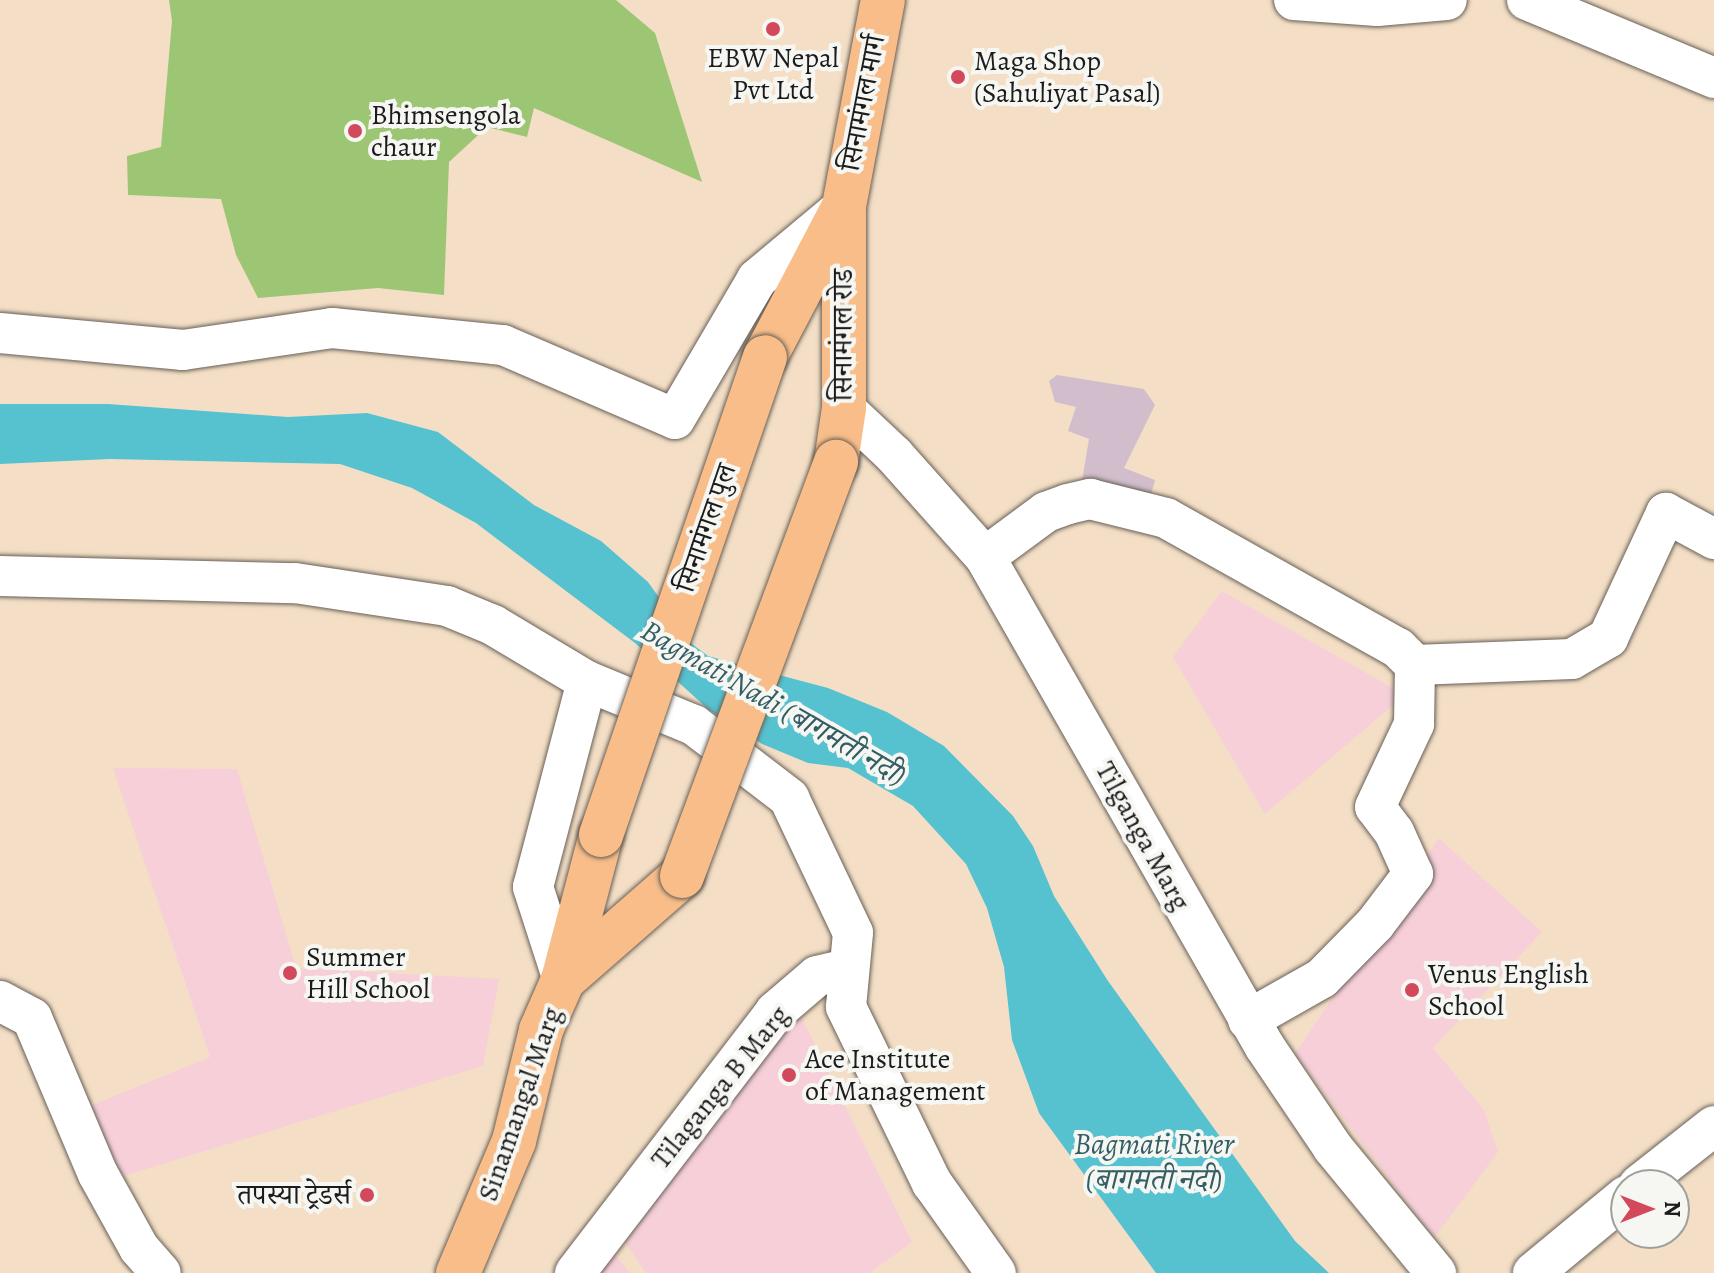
<!DOCTYPE html>
<html>
<head>
<meta charset="utf-8">
<style>
  body { margin:0 }
  #map { position:relative; width:1714px; height:1273px; overflow:hidden; background:#f4dfc6; font-family:Alegreya,"Noto Serif Devanagari",serif }
  div>[style] { position:absolute }
  .built>* { inset:0; background:#f6cfd9 }
  .industrial>* { inset:0; background:#d1bdcb }
  .green>* { inset:0; background:#9cc673 }
  .water>* { inset:0; background:#56c2d0 }
  .roads { filter:drop-shadow(0 0 2px #686058) drop-shadow(0 0 2px #686058) }
  .minor>* { height:40px; margin:-20px; padding:0 20px; transform-origin:20px; border-radius:20px; background:#fff }
  .major>* { height:44px; margin:-22px; padding:0 22px; transform-origin:22px; border-radius:22px; background:#f8bd88 }
  .bridges { filter:drop-shadow(0 0 2px #686058) drop-shadow(0 0 2px #686058) }
  .major-bridge>* { height:44px; margin:-22px; padding:0 22px; transform-origin:22px; border-radius:22px; background:#f8bd88 }
  .dots>* { width:22px; height:22px; translate:-50% -50%; box-sizing:border-box; border:4px solid #f6f6f2; border-radius:50% }
  span { translate:-50% -50%; white-space:nowrap; text-align:center; line-height:1.15; -webkit-text-stroke:8px #f6f6f2; paint-order:stroke }
  .poi-label { font-size:28px; color:#1c1c1c }
  .left { translate:0 -50%; text-align:left }
  .right { translate:-100% -50%; text-align:right }
  .street-label { font-size:28px; color:#1c1c1c }
  .water-label { font-size:30px; color:#335e64; font-style:italic }
  .north { position:absolute; left:1610px; top:1169px; width:80px; height:80px; box-sizing:border-box; background:#f6f6f2; border:2px solid #9f9f9c; border-radius:50%; rotate:90deg; font-size:22px; font-weight:700; line-height:32px; text-align:center; color:#1c1c1c }
  .north::after { content:''; display:block; margin:auto; width:28px; height:36px; background:#d1495b; clip-path:polygon(50% 0,100% 100%,50% 72%,0 100%) }
</style>
</head>
<body>
<div id="map">
  <div class="built">
    <i style="clip-path:polygon(1222px 591px,1405px 695px,1265px 814px,1173px 657px)"></i>
    <i style="clip-path:polygon(113px 768px,237px 769px,296px 968px,499px 979px,483px 1066px,110px 1180px,78px 1111px,210px 1057px)"></i>
    <i style="clip-path:polygon(1439px 838px,1542px 932px,1433px 1048px,1484px 1110px,1498px 1152px,1434px 1238px,1295px 1054px)"></i>
    <i style="clip-path:polygon(797px 1008px,912px 1242px,870px 1273px,646px 1273px,625px 1242px)"></i>
    <i style="clip-path:polygon(609px 1247px,630px 1273px,588px 1273px)"></i>
  </div>
  <div class="industrial">
    <i style="clip-path:polygon(1057px 375px,1144px 389px,1155px 405px,1124px 468px,1155px 480px,1146px 514px,1079px 499px,1089px 439px,1068px 431px,1076px 407px,1055px 402px,1049px 381px)"></i>
  </div>
  <div class="green">
    <i style="clip-path:polygon(169px 0,616px 0,655px 33px,702px 182px,534px 108px,527px 137px,487px 127px,449px 162px,444px 295px,378px 288px,258px 298px,236px 255px,221px 199px,128px 195px,127px 156px,161px 147px,172px 21px)"></i>
  </div>
  <div class="water">
    <i style="clip-path:polygon(0 404px,108px 404px,288px 417px,367px 413px,438px 432px,534px 505px,601px 541px,648px 582px,692px 644px,708px 656px,828px 688px,887px 712px,944px 746px,1013px 816px,1033px 846px,1054px 896px,1108px 981px,1295px 1241px,1329px 1273px,1156px 1273px,1039px 1113px,1012px 1040px,1004px 967px,987px 908px,966px 864px,913px 806px,848px 768px,808px 763px,762px 744px,708px 709px,635px 643px,476px 523px,412px 488px,340px 464px,110px 459px,0 464px)"></i>
  </div>
  <div class="roads">
    <div class="minor">
      <i style="left:1294px;top:0;width:83px;rotate:4.1deg"></i>
      <i style="left:1377px;top:6px;width:70px;rotate:-4.9deg"></i>
      <i style="left:1527px;top:0;width:203px;rotate:22.6deg"></i>
      <i style="left:0;top:333px;width:184px;rotate:5.3deg"></i>
      <i style="left:183px;top:350px;width:151px;rotate:-8.4deg"></i>
      <i style="left:332px;top:328px;width:172px;rotate:5.7deg"></i>
      <i style="left:503px;top:345px;width:187px;rotate:23.3deg"></i>
      <i style="left:675px;top:419px;width:162px;rotate:-59.6deg"></i>
      <i style="left:757px;top:279px;width:109px;rotate:-39.8deg"></i>
      <i style="left:844px;top:408px;width:69px;rotate:43.2deg"></i>
      <i style="left:894px;top:455px;width:137px;rotate:48.3deg"></i>
      <i style="left:985px;top:557px;width:564px;rotate:60.26deg"></i>
      <i style="left:1265px;top:1047px;width:122px;rotate:56deg"></i>
      <i style="left:1333px;top:1148px;width:162px;rotate:50.5deg"></i>
      <i style="left:985px;top:557px;width:76px;rotate:-36.4deg"></i>
      <i style="left:1046px;top:512px;width:23px;rotate:-20deg"></i>
      <i style="left:1068px;top:504px;width:23px;rotate:-13deg"></i>
      <i style="left:1090px;top:499px;width:78px;rotate:14deg"></i>
      <i style="left:1166px;top:518px;width:266px;rotate:29.3deg"></i>
      <i style="left:1398px;top:648px;width:24px;rotate:45deg"></i>
      <i style="left:1415px;top:665px;width:157px;rotate:-2.2deg"></i>
      <i style="left:1572px;top:659px;width:42px;rotate:-30.3deg"></i>
      <i style="left:1608px;top:638px;width:138px;rotate:-65.1deg"></i>
      <i style="left:1666px;top:513px;width:55px;rotate:28.4deg"></i>
      <i style="left:0;top:576px;width:295px;rotate:1.4deg"></i>
      <i style="left:295px;top:583px;width:154px;rotate:8.6deg"></i>
      <i style="left:447px;top:606px;width:50px;rotate:22.4deg"></i>
      <i style="left:493px;top:625px;width:109px;rotate:30.8deg"></i>
      <i style="left:587px;top:681px;width:116px;rotate:22.4deg"></i>
      <i style="left:694px;top:725px;width:120px;rotate:37.5deg"></i>
      <i style="left:789px;top:798px;width:149px;rotate:64.6deg"></i>
      <i style="left:853px;top:933px;width:74px;rotate:95.4deg"></i>
      <i style="left:846px;top:1007px;width:196px;rotate:64deg"></i>
      <i style="left:932px;top:1183px;width:110px;rotate:54.6deg"></i>
      <i style="left:563px;top:980px;width:98px;rotate:-107.9deg"></i>
      <i style="left:533px;top:887px;width:213px;rotate:-75.3deg"></i>
      <i style="left:0;top:1001px;width:36px;rotate:28deg"></i>
      <i style="left:32px;top:1018px;width:169px;rotate:67.1deg"></i>
      <i style="left:98px;top:1174px;width:85px;rotate:61deg"></i>
      <i style="left:139px;top:1248px;width:33px;rotate:49deg"></i>
      <i style="left:1248px;top:1020px;width:85px;rotate:-29.6deg"></i>
      <i style="left:1322px;top:978px;width:76px;rotate:-45.5deg"></i>
      <i style="left:1375px;top:924px;width:63px;rotate:-52.8deg"></i>
      <i style="left:1413px;top:874px;width:46px;rotate:-114.3deg"></i>
      <i style="left:1394px;top:832px;width:31px;rotate:-127deg"></i>
      <i style="left:1375px;top:807px;width:92px;rotate:-64.8deg"></i>
      <i style="left:1414px;top:724px;width:59px;rotate:-89deg"></i>
      <i style="left:1639px;top:1185px;width:95px;rotate:-38.2deg"></i>
      <i style="left:575px;top:1273px;width:329px;rotate:-52.5deg"></i>
      <i style="left:775px;top:1012px;width:55px;rotate:-40.6deg"></i>
      <i style="left:817px;top:976px;width:32px;rotate:-13deg"></i>
      <i style="left:1533px;top:1273px;width:121px;rotate:-39.6deg"></i>
    </div>
    <div class="major">
      <i style="left:765px;top:357px;width:164px;rotate:-62.3deg"></i>
      <i style="left:836px;top:462px;width:55px;rotate:-81.6deg"></i>
      <i style="left:844px;top:408px;width:202px;rotate:-90deg"></i>
      <i style="left:844px;top:206px;width:210px;rotate:-79.3deg"></i>
      <i style="left:563px;top:980px;width:158px;rotate:-41.2deg"></i>
      <i style="left:458px;top:1273px;width:143px;rotate:-67deg"></i>
      <i style="left:514px;top:1141px;width:114px;rotate:-76.3deg"></i>
      <i style="left:541px;top:1030px;width:55px;rotate:-66.3deg"></i>
      <i style="left:563px;top:980px;width:150px;rotate:-75.3deg"></i>
    </div>
  </div>
  <div class="bridges">
    <div class="major-bridge">
      <i style="left:601px;top:835px;width:505px;rotate:-71.06deg"></i>
      <i style="left:682px;top:876px;width:442px;rotate:-69.6deg"></i>
    </div>
  </div>
  <div class="dots">
    <i style="left:773px;top:29px;background:#d1495b"></i>
    <i style="left:958px;top:77px;background:#d1495b"></i>
    <i style="left:355px;top:131px;background:#d1495b"></i>
    <i style="left:290px;top:973px;background:#d1495b"></i>
    <i style="left:1412px;top:990px;background:#d1495b"></i>
    <i style="left:789px;top:1075px;background:#d1495b"></i>
    <i style="left:367px;top:1195px;background:#d1495b"></i>
  </div>
  <div class="poi-label">
    <span style="left:773px;top:74px">EBW Nepal<br>Pvt Ltd</span>
    <span class="left" style="left:974px;top:77px">Maga Shop<br>(Sahuliyat Pasal)</span>
    <span class="left" style="left:371px;top:131px">Bhimsengola<br>chaur</span>
    <span class="left" style="left:306px;top:973px">Summer<br>Hill School</span>
    <span class="left" style="left:1428px;top:990px">Venus English<br>School</span>
    <span class="left" style="left:805px;top:1075px">Ace Institute<br>of Management</span>
    <span class="right" style="left:351px;top:1195px">तपस्या ट्रेडर्स</span>
  </div>
  <div class="street-label">
    <span style="left:863px;top:103px;rotate:-79deg">सिनामंगल मार्ग</span>
    <span style="left:843px;top:335px;rotate:-90deg">सिनामंगल रोड</span>
    <span style="left:706px;top:528px;rotate:-71deg">सिनामंगल पुल</span>
    <span style="left:1143px;top:836px;rotate:61deg">Tilganga Marg</span>
    <span style="left:720px;top:1087px;rotate:-51deg">Tilaganga B Marg</span>
    <span style="left:520px;top:1104px;rotate:-71deg">Sinamangal Marg</span>
  </div>
  <div class="water-label">
    <span style="left:774px;top:703px;rotate:30deg">Bagmati Nadi (बागमती नदी)</span>
    <span style="left:1154px;top:1161px">Bagmati River<br>(बागमती नदी)</span>
  </div>
  <div class="north">N</div>
</div>
</body>
</html>
